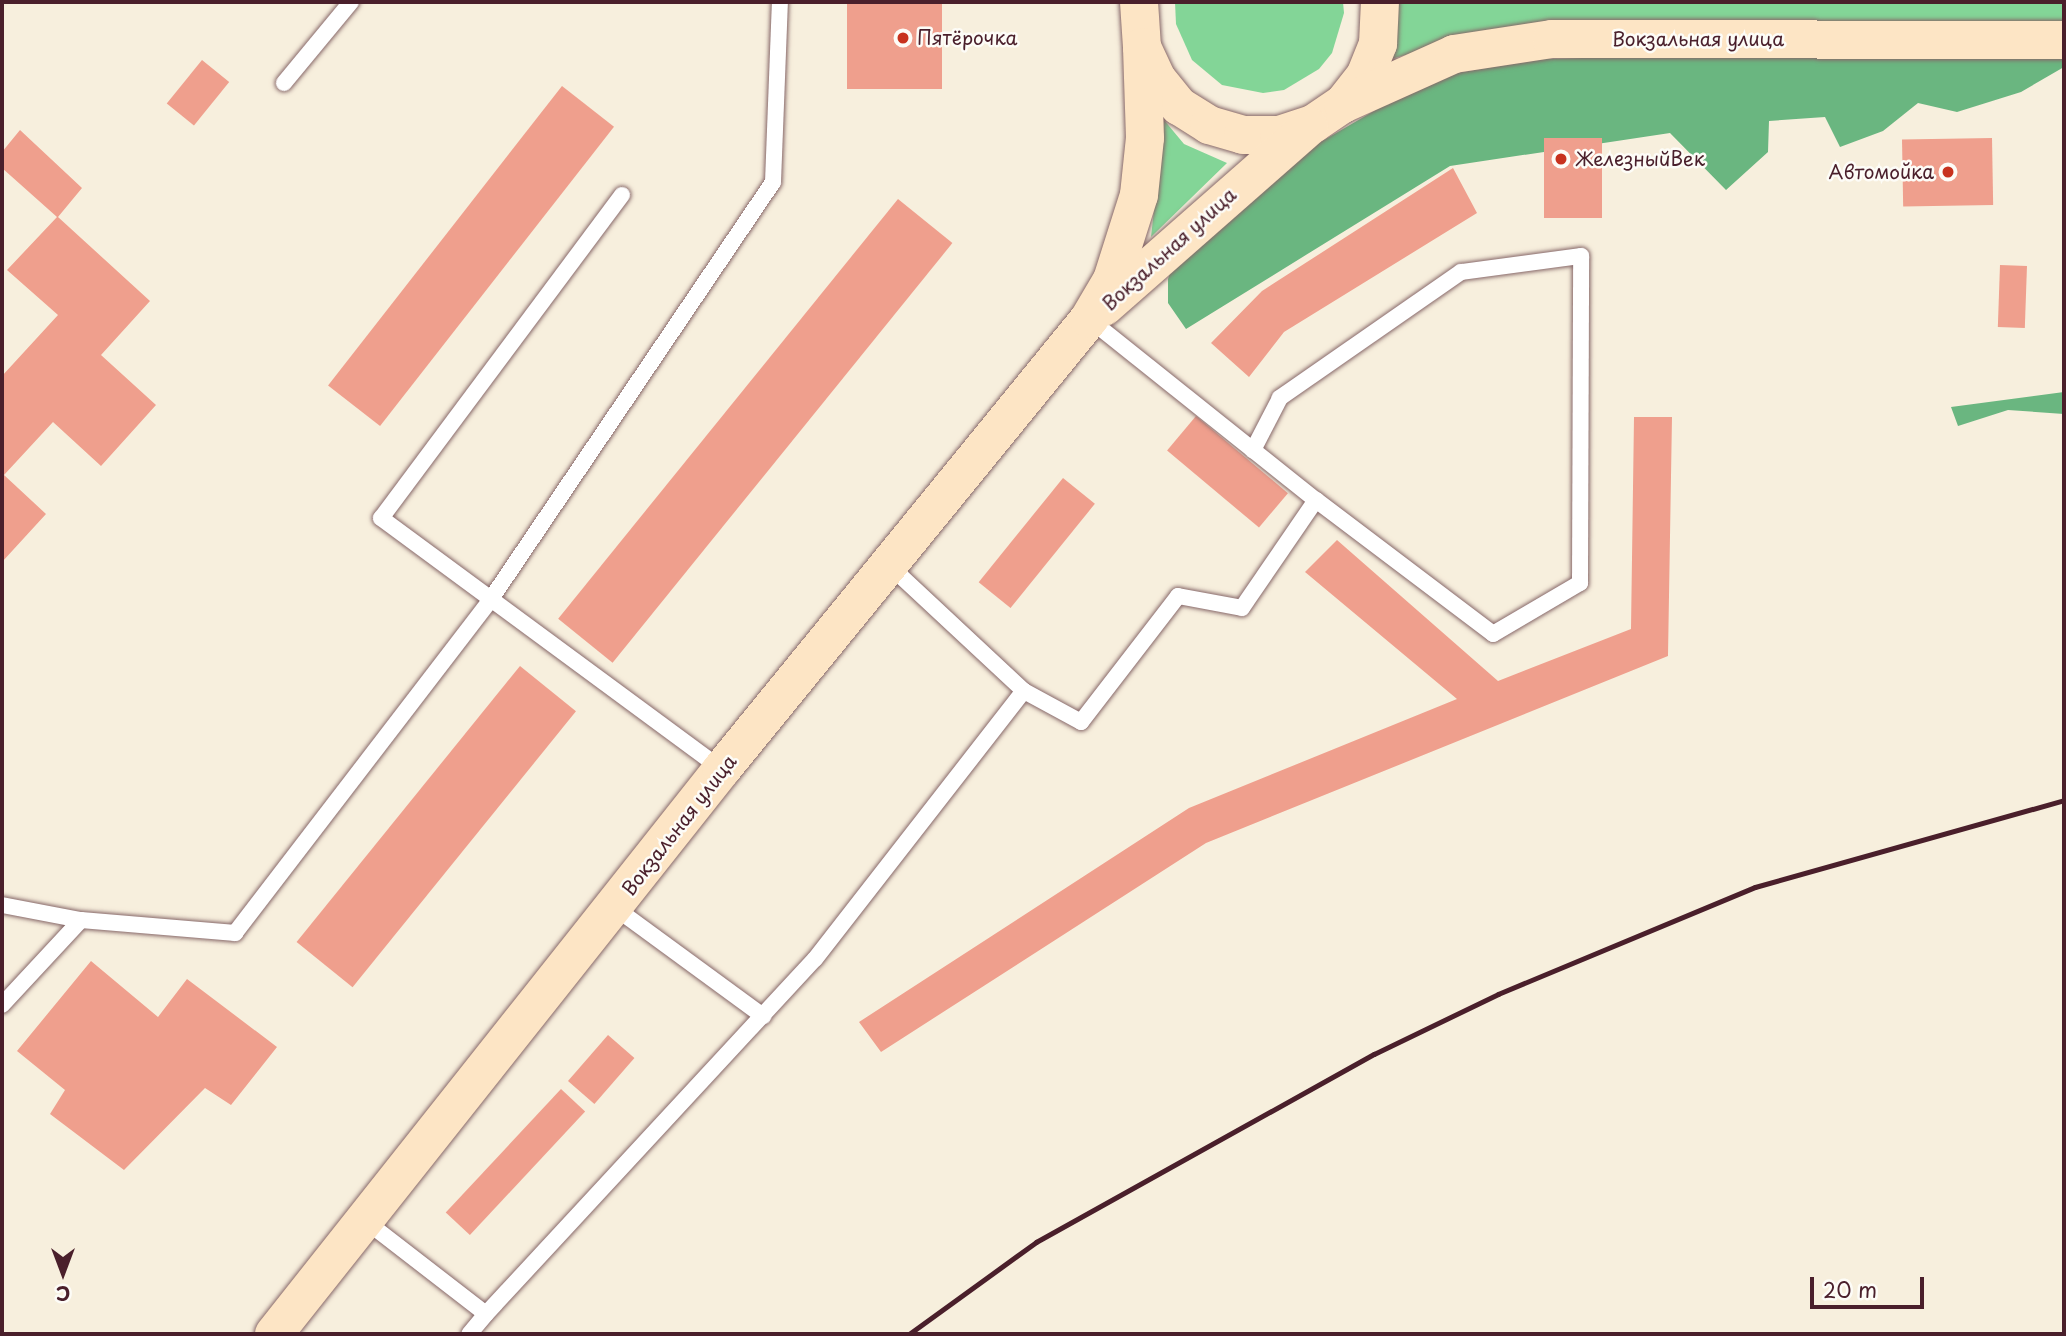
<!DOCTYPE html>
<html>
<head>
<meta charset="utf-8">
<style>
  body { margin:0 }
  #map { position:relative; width:2066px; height:1336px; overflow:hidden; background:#f7efdd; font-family:"Playpen Sans",sans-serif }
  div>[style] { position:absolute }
  .green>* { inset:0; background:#83d597 }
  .forest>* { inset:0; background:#6ab680 }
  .building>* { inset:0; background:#ef9f8d; transform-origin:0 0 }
  .roads { filter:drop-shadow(0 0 2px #876869) drop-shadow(0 0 2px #876869) }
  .lane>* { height:16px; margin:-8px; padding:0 8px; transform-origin:8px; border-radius:8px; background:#fff }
  .secondary>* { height:38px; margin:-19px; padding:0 19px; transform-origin:19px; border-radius:19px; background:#fde5c5 }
  .rail>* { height:5px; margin:-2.5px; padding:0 2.5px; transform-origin:2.5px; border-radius:2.5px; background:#4a1f2b }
  .dots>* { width:19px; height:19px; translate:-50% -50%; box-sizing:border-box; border:4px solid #fdfcf7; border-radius:50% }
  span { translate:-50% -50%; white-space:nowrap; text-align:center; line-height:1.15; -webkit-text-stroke:5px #fdfcf7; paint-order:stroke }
  .poi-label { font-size:19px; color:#4a1f2b }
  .left { translate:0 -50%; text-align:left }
  .right { translate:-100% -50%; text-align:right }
  .street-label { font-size:19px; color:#4a1f2b }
  .frame { position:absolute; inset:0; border:4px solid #4a1f2b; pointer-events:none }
  .north { position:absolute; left:28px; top:1238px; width:70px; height:70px; -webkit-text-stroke:5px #fdfcf7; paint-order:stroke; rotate:180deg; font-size:19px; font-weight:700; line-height:28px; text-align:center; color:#4a1f2b }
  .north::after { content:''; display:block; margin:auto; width:24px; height:32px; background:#4a1f2b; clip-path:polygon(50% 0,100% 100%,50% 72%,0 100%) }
  .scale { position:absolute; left:1810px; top:1277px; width:114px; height:32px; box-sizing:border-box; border:4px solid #4a1f2b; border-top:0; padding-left:9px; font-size:21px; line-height:24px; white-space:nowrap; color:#4a1f2b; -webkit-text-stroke:5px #fdfcf7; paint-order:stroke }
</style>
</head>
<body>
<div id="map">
  <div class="green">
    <i style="clip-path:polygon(1175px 2px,1343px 2px,1344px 13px,1332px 53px,1319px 69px,1284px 90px,1263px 93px,1222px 85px,1192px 60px,1176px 24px)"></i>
    <i style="clip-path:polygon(1396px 2px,2064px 2px,2064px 23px,1413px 53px,1387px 60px)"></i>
    <i style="clip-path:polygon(1164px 120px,1184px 144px,1227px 163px,1151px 237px)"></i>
  </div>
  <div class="forest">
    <i style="clip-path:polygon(2064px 47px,2064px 67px,2021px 92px,1957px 112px,1918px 103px,1883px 131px,1840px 147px,1825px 117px,1769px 121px,1768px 152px,1726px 190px,1670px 133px,1450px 166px,1186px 329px,1168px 303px,1168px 279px,1176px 256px,1312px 147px,1398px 97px,1450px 74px,1539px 59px)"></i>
    <i style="clip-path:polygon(2064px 392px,2064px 414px,2008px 410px,1958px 426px,1951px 407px)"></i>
  </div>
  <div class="building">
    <i style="left:847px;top:2px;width:95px;height:87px"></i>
    <i style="left:202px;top:60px;width:35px;height:56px;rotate:39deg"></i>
    <i style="left:562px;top:86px;width:66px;height:380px;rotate:38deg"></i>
    <i style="clip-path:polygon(20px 130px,82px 188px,58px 217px,150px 301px,101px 355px,156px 405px,101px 466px,53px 422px,4px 475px,46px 514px,2px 562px,2px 376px,58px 315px,7px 270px,57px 217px,2px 168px,2px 152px)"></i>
    <i style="left:1544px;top:138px;width:58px;height:80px"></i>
    <i style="left:1992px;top:138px;width:67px;height:90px;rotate:89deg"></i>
    <i style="clip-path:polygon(1453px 168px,1477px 213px,1284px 332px,1249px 377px,1211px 343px,1262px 291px)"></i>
    <i style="left:898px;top:199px;width:70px;height:540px;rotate:39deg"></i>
    <i style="left:2000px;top:265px;width:27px;height:62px;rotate:2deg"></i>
    <i style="left:1196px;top:416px;width:120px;height:45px;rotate:40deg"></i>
    <i style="clip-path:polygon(1634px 417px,1672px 417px,1668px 656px,1206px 843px,881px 1052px,859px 1022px,1189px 808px,1457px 699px,1305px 572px,1337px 540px,1498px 681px,1631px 629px)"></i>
    <i style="left:1063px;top:478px;width:41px;height:134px;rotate:39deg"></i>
    <i style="left:520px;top:666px;width:72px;height:355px;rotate:39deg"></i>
    <i style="clip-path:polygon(91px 961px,158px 1017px,187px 979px,277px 1047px,231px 1105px,205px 1088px,124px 1170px,50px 1114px,65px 1090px,17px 1051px)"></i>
    <i style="left:608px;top:1035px;width:35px;height:61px;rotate:41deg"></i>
    <i style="left:561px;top:1089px;width:33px;height:169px;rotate:43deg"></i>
  </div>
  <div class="roads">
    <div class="lane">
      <i style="left:284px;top:83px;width:105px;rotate:-50.4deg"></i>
      <i style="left:622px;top:195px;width:403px;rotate:126.7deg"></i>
      <i style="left:381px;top:518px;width:423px;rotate:36.4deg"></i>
      <i style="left:1089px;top:319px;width:290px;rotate:38.6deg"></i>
      <i style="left:1316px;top:500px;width:222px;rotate:37.1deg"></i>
      <i style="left:1493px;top:634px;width:101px;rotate:-30.4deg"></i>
      <i style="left:1580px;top:583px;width:327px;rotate:-89.8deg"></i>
      <i style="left:1581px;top:256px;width:121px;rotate:172.4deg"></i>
      <i style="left:1461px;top:272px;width:221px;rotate:145.2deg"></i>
      <i style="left:1280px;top:398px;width:59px;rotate:117.4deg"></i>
      <i style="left:1024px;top:691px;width:65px;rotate:28.5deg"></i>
      <i style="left:1081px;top:722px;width:159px;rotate:-52.4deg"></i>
      <i style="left:1178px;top:596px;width:65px;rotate:10.6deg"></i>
      <i style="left:1242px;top:608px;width:131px;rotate:-55.6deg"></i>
      <i style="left:2px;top:905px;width:80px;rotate:10.8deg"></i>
      <i style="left:81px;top:920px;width:155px;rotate:4.8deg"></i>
      <i style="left:235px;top:933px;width:421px;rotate:-52.5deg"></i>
      <i style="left:491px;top:599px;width:503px;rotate:-55.93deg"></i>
      <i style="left:773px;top:182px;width:180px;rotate:-87.8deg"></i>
      <i style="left:614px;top:907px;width:185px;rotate:36.2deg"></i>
      <i style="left:2px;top:1005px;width:116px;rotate:-47.1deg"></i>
      <i style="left:367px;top:1222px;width:150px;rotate:37.7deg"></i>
      <i style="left:486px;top:1314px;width:26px;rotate:130deg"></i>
      <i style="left:486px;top:1314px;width:484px;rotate:-47.2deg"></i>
      <i style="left:815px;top:959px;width:340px;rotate:-52.1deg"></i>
      <i style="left:1024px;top:691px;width:185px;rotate:-137deg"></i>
    </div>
    <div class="secondary">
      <i style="left:1139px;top:2px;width:45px;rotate:86.2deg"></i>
      <i style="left:1142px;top:47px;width:35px;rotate:65deg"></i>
      <i style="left:1157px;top:79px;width:35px;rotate:51deg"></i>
      <i style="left:1179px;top:106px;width:36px;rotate:32deg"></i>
      <i style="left:1209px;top:125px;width:35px;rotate:16deg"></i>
      <i style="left:1243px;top:135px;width:36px"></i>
      <i style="left:1279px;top:135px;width:36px;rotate:-18deg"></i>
      <i style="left:1313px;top:124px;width:36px;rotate:-34deg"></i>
      <i style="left:1343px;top:104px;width:36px;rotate:-52deg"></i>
      <i style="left:1365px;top:76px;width:35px;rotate:-68deg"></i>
      <i style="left:1378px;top:44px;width:42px;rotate:-87.3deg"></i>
      <i style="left:1343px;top:104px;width:122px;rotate:-24.2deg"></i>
      <i style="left:1454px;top:54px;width:99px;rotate:-8.7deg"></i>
      <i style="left:1552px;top:39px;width:512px;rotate:0.11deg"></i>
      <i style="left:1104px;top:307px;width:273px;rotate:-41.3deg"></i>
      <i style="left:274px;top:1334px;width:721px;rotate:-51.59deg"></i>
      <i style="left:722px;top:769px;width:581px;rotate:-50.8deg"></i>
      <i style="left:1089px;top:319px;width:45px;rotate:-59.5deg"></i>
      <i style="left:1112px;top:280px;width:89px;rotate:-72.4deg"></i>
      <i style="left:1139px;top:195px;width:57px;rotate:-84deg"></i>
      <i style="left:1145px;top:138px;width:91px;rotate:-91.9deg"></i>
    </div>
  </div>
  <div class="rail">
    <i style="left:909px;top:1334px;width:157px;rotate:-35.9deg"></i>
    <i style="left:1036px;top:1242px;width:387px;rotate:-29.1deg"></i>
    <i style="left:1374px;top:1054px;width:138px;rotate:-25.8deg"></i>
    <i style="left:1498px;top:994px;width:278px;rotate:-22.6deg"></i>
    <i style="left:1755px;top:887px;width:321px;rotate:-15.7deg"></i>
  </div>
  <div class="dots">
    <i style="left:903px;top:38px;background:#c8321e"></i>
    <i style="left:1561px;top:159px;background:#c8321e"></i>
    <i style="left:1948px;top:172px;background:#c8321e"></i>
  </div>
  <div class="poi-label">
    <span class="left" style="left:917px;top:38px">Пятёрочка</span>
    <span class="left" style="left:1575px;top:159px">ЖелезныйВек</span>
    <span class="right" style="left:1934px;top:172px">Автомойка</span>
  </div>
  <div class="street-label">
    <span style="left:1698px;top:39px">Вокзальная улица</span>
    <span style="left:1169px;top:249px;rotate:-42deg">Вокзальная улица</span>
    <span style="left:679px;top:825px;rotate:-52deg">Вокзальная улица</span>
  </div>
  <div class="frame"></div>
  <div class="north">С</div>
  <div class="scale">20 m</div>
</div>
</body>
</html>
